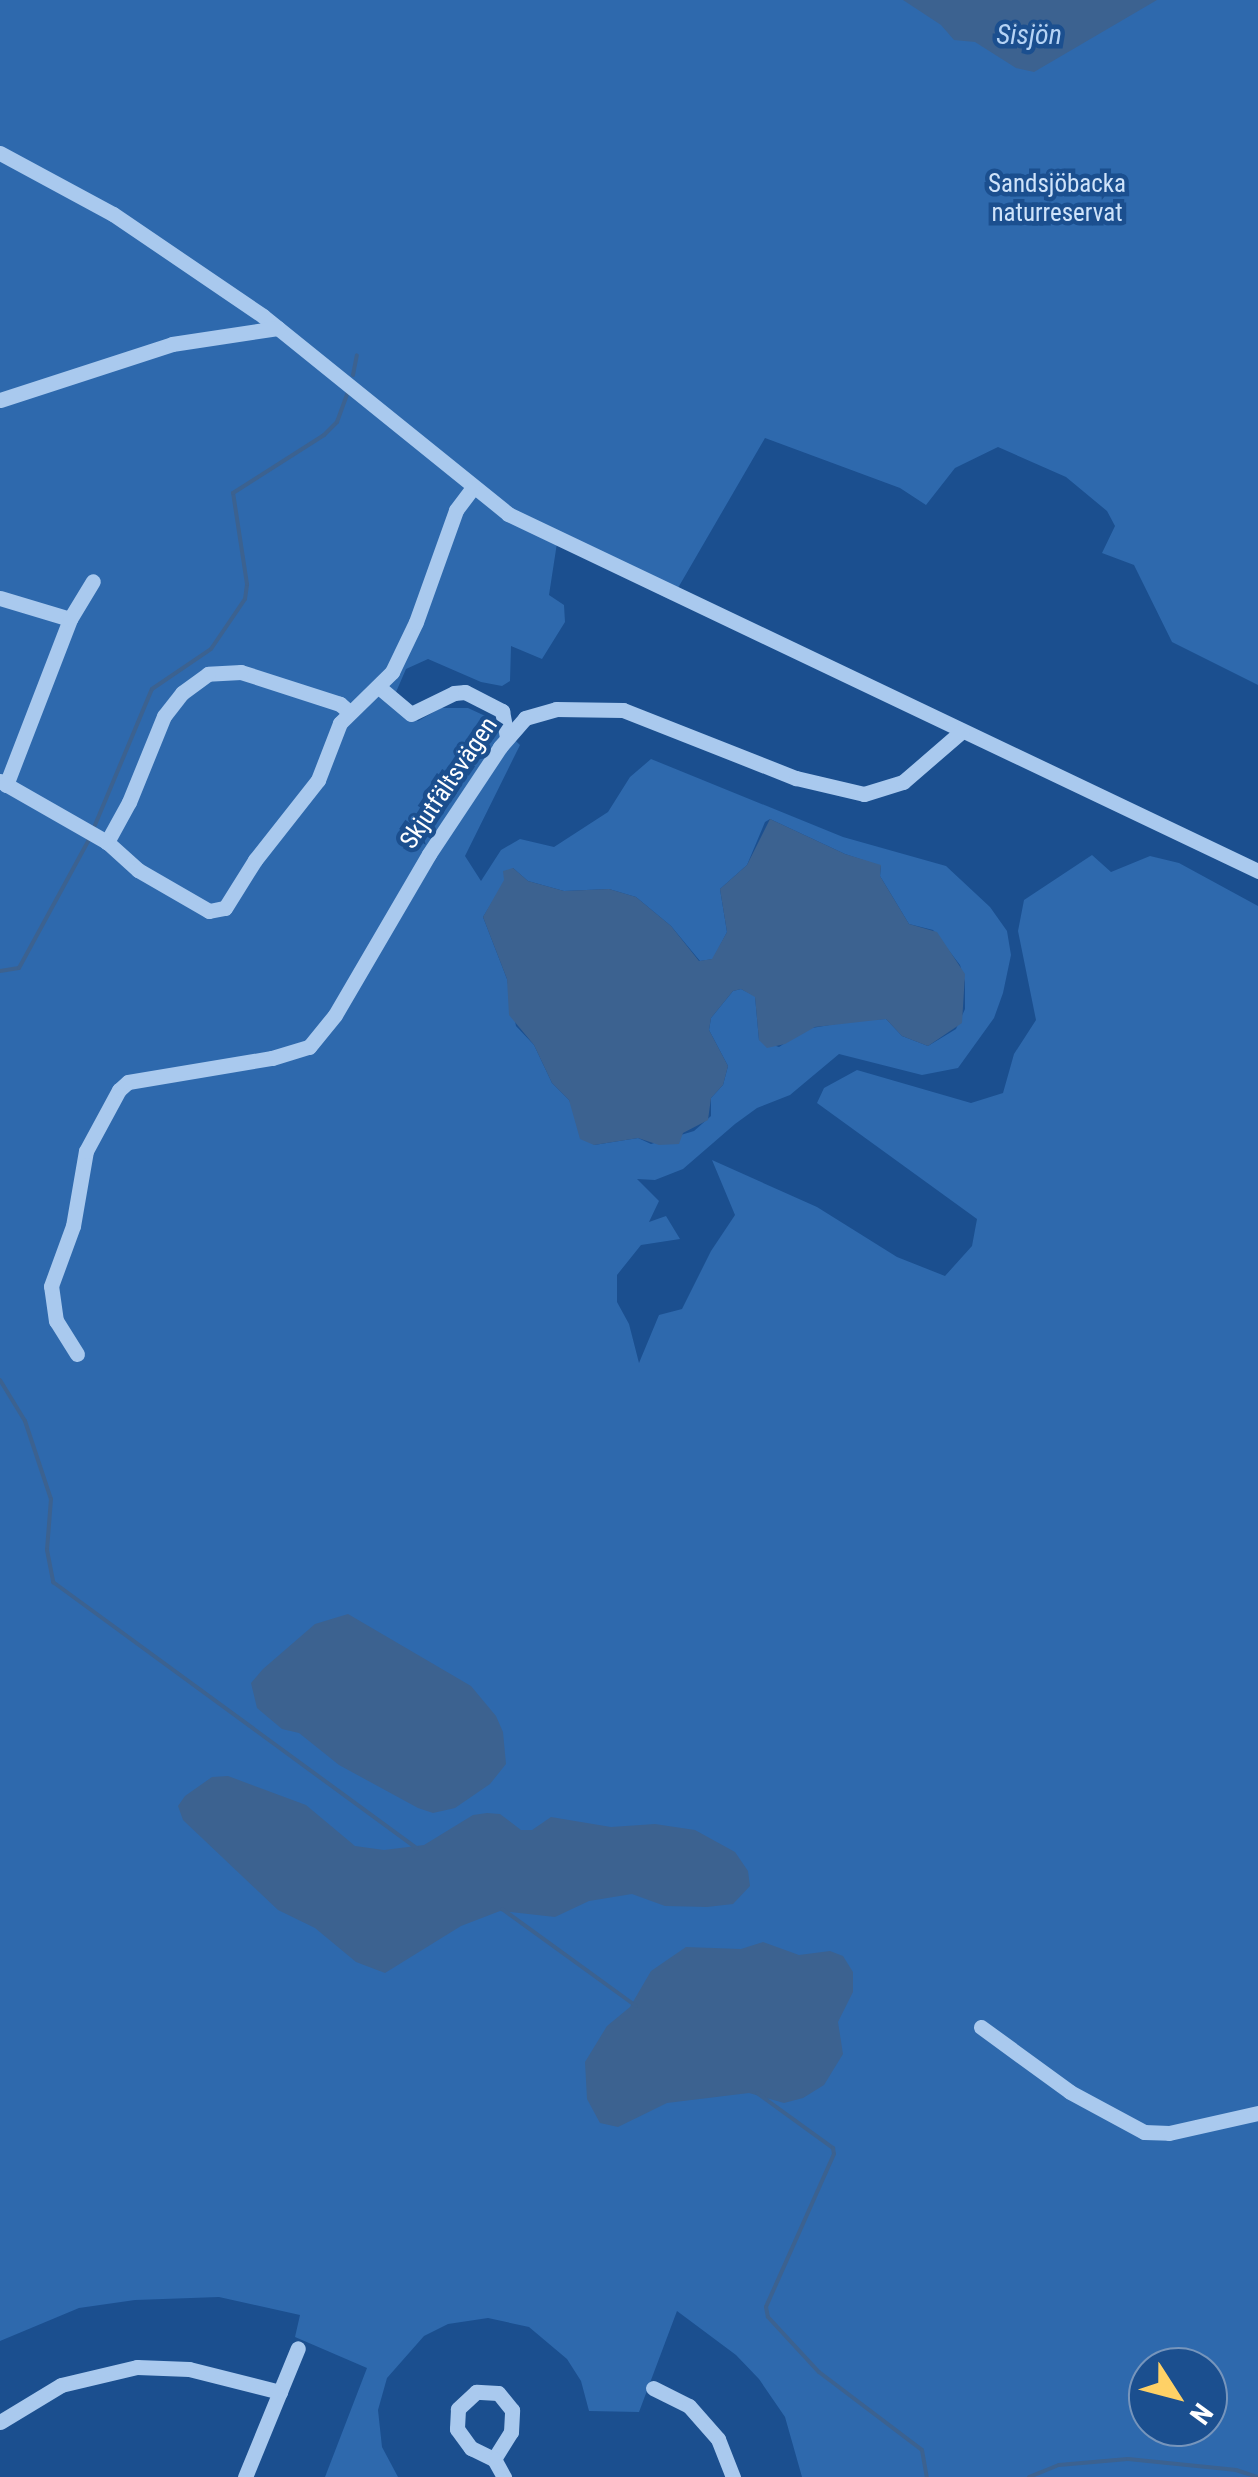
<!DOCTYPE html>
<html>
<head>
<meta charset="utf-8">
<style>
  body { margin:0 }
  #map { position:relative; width:1258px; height:2477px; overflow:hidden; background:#1b4f8f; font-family:"Roboto Condensed",sans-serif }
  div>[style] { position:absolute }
  .green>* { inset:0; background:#2e69ad }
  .water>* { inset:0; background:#3c6290 }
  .stream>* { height:4px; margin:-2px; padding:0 2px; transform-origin:2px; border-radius:2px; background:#3c6290 }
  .minor>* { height:15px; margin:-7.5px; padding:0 7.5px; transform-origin:7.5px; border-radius:7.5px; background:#a9c9ee }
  span { translate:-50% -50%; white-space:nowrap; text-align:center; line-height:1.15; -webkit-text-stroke:9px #1b4f8f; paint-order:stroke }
  .park-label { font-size:25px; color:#cfe3fa }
  .street-label { font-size:25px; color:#fff }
  .water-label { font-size:28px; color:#b5d3f5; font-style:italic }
  .north { position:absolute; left:1128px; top:2347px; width:100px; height:100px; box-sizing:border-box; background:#1b4f8f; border:2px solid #7695bc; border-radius:50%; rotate:126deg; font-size:28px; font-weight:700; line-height:40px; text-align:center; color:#fff }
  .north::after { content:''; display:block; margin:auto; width:35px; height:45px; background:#ffd166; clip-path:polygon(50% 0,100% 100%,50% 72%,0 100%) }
</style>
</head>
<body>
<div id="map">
  <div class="green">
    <i style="clip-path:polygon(evenodd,0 0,1258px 0,1258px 685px,1172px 642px,1134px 565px,1102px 553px,1115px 526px,1107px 511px,1066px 477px,998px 447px,955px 468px,926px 505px,900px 488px,765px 438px,671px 600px,557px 543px,549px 595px,564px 605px,565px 622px,542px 659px,511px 646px,510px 681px,502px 686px,481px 682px,428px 659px,406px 669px,393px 699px,418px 721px,441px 708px,468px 708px,494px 720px,520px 745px,465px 856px,481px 881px,501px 850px,520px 839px,554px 847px,608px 812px,630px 777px,651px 759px,843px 837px,946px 866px,990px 907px,1007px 931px,1011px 955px,1003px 993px,994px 1018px,958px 1068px,922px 1075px,839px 1054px,790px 1095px,757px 1108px,735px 1124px,683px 1169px,655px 1180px,637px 1179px,659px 1201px,649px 1222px,666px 1216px,680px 1239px,641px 1245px,617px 1275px,617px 1302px,629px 1324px,639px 1363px,659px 1315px,682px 1309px,711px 1251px,735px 1215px,712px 1160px,817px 1207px,897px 1257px,945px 1276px,972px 1246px,977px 1219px,817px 1103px,824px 1088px,857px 1070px,971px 1103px,1003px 1093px,1014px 1054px,1036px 1020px,1018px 931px,1024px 900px,1092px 855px,1111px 872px,1150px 856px,1179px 863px,1258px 906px,1258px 2477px,802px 2477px,785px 2417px,759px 2379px,736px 2355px,677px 2311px,639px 2412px,589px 2411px,581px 2381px,567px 2359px,529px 2327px,488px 2318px,448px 2324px,424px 2336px,387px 2378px,378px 2410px,382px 2447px,398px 2477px,325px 2477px,367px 2368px,295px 2337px,300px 2315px,219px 2297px,135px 2300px,79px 2308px,0 2341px,0 0,770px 819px,845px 854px,881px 866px,880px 876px,909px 924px,933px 930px,960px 965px,965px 982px,965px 1009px,956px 1029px,928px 1046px,902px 1036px,886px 1019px,859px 1020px,806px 1029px,779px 1047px,759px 1040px,755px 996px,741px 989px,733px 991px,711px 1018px,709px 1030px,728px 1066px,723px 1085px,711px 1098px,711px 1116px,694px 1131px,651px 1144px,638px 1138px,594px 1145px,569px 1100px,552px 1083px,534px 1045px,516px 1026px,507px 979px,483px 917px,513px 868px,528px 881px,564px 891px,609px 889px,636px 897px,671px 926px,700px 961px,713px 959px,727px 932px,720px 889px,747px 865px,765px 822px,770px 819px,0 0,1148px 2367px,1208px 2367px,1208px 2427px,1148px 2427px,1148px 2367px)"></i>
  </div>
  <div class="water">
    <i style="clip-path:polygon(903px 0,1157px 0,1034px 72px,1016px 68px,975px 42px,954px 40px,941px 25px)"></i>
    <i style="clip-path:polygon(770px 819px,845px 854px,881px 865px,880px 876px,909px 924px,937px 932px,965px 974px,962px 1023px,928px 1046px,902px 1036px,886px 1019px,815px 1027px,785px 1044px,767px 1048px,759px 1040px,755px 997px,741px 989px,733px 991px,711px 1018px,709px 1030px,728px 1066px,723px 1085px,711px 1098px,708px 1120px,683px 1133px,679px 1144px,659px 1145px,638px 1138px,594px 1145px,580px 1139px,569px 1100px,552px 1083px,534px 1045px,509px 1015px,507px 979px,483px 917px,504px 880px,503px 871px,513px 868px,528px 881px,564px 891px,609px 889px,636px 897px,671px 926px,699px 961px,712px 959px,727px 932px,720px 889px,747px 865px)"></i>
    <i style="clip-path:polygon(348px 1614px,471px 1686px,496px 1716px,503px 1732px,506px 1764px,490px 1784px,455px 1808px,433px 1813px,418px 1808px,339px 1765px,299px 1733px,282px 1729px,257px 1708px,251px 1683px,263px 1669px,315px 1624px)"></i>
    <i style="clip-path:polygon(228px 1776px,306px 1805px,355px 1846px,384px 1850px,424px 1845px,473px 1815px,487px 1813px,500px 1814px,521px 1830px,532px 1830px,551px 1817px,611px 1827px,655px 1824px,695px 1830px,735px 1852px,748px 1871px,750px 1886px,733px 1904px,707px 1907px,665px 1906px,632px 1894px,589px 1901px,555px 1917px,500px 1911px,461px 1926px,385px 1973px,356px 1962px,315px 1928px,278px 1910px,183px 1820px,178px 1806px,185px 1796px,212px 1777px)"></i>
    <i style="clip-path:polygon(763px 1942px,799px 1955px,830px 1951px,843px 1956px,853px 1972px,853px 1992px,838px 2022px,843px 2054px,824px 2085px,803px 2098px,784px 2103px,749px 2093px,667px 2103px,618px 2127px,600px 2123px,587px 2099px,585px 2062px,607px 2026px,630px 2007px,651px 1971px,686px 1947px,741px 1949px)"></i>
  </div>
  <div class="stream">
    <i style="left:353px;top:375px;width:20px;rotate:-79deg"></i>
    <i style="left:95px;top:825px;width:147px;rotate:-67.3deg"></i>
    <i style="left:152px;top:689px;width:71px;rotate:-34.1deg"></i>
    <i style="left:211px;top:649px;width:60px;rotate:-55.8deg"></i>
    <i style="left:245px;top:599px;width:15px;rotate:-82deg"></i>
    <i style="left:247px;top:584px;width:92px;rotate:-98.7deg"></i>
    <i style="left:233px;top:493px;width:108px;rotate:-32.5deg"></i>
    <i style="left:324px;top:435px;width:18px;rotate:-45deg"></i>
    <i style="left:337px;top:422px;width:35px;rotate:-70deg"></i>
    <i style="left:0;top:971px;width:19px;rotate:-9deg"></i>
    <i style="left:19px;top:968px;width:148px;rotate:-61.4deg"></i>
    <i style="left:0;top:1380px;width:48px;rotate:58.6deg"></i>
    <i style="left:25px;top:1421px;width:82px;rotate:71.6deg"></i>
    <i style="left:51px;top:1499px;width:51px;rotate:94.5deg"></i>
    <i style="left:47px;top:1550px;width:33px;rotate:79deg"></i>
    <i style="left:53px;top:1582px;width:451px;rotate:36.2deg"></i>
    <i style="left:502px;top:1909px;width:165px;rotate:35.9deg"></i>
    <i style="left:757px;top:2093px;width:94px;rotate:35.9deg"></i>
    <i style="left:833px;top:2148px;width:6px;rotate:81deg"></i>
    <i style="left:834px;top:2154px;width:167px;rotate:114deg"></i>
    <i style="left:766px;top:2307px;width:10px;rotate:79deg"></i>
    <i style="left:768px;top:2317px;width:75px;rotate:47.2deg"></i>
    <i style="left:819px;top:2372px;width:129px;rotate:37.1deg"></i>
    <i style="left:922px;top:2450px;width:27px;rotate:80deg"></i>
    <i style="left:1029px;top:2477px;width:32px;rotate:-22deg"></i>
    <i style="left:1059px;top:2465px;width:69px;rotate:-5deg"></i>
    <i style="left:1128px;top:2459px;width:109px;rotate:5.8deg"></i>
    <i style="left:1236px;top:2470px;width:22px;rotate:18deg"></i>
  </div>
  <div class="minor">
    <i style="left:0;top:153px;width:128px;rotate:28.4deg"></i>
    <i style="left:113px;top:214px;width:181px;rotate:34.2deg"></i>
    <i style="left:263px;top:316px;width:315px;rotate:38.9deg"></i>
    <i style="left:508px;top:514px;width:831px;rotate:25.45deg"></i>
    <i style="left:0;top:400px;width:181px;rotate:-18deg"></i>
    <i style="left:172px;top:344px;width:107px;rotate:-8.6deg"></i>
    <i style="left:0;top:598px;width:73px;rotate:16.7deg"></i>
    <i style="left:380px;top:688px;width:40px;rotate:40deg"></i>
    <i style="left:411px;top:714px;width:48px;rotate:-26deg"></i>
    <i style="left:454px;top:693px;width:11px;rotate:-5deg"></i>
    <i style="left:465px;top:692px;width:42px;rotate:27.2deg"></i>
    <i style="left:502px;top:711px;width:26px;rotate:79deg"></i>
    <i style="left:348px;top:711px;width:11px;rotate:-139deg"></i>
    <i style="left:340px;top:704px;width:104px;rotate:-162.1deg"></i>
    <i style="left:241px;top:672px;width:33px;rotate:177deg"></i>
    <i style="left:208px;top:674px;width:32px;rotate:144deg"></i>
    <i style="left:182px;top:693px;width:29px;rotate:128deg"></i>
    <i style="left:164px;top:716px;width:93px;rotate:112.1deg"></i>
    <i style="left:129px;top:802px;width:46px;rotate:118.8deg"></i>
    <i style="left:107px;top:842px;width:42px;rotate:42.1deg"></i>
    <i style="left:138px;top:870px;width:82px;rotate:30deg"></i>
    <i style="left:209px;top:911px;width:16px;rotate:-11deg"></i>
    <i style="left:225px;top:908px;width:57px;rotate:-58deg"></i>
    <i style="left:255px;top:860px;width:102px;rotate:-51.8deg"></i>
    <i style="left:318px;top:780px;width:61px;rotate:-68.9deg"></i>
    <i style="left:340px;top:723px;width:73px;rotate:-44.4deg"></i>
    <i style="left:392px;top:672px;width:55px;rotate:-64.4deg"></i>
    <i style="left:416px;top:622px;width:119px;rotate:-70.3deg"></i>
    <i style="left:456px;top:510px;width:26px;rotate:-53deg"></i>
    <i style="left:0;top:781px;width:123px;rotate:29.7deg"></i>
    <i style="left:6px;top:785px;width:178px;rotate:-68.9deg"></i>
    <i style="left:70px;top:619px;width:44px;rotate:-58.8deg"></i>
    <i style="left:77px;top:1354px;width:39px;rotate:-122deg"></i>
    <i style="left:56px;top:1321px;width:35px;rotate:-98deg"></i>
    <i style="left:51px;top:1286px;width:64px;rotate:-69.9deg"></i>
    <i style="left:73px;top:1226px;width:76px;rotate:-80.2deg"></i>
    <i style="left:86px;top:1151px;width:69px;rotate:-61.6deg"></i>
    <i style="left:119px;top:1090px;width:12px;rotate:-42deg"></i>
    <i style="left:128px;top:1082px;width:146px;rotate:-9.5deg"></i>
    <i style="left:272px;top:1058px;width:39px;rotate:-17deg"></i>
    <i style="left:309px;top:1047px;width:41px;rotate:-50.9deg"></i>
    <i style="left:335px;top:1015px;width:186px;rotate:-59.7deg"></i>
    <i style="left:429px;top:854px;width:128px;rotate:-56.4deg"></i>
    <i style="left:500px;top:747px;width:38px;rotate:-49deg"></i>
    <i style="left:525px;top:718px;width:32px;rotate:-16deg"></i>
    <i style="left:556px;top:709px;width:67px;rotate:0.9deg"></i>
    <i style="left:623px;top:710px;width:186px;rotate:21.5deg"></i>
    <i style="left:796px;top:778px;width:70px;rotate:13.2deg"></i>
    <i style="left:864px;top:794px;width:41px;rotate:-17.1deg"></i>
    <i style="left:903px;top:782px;width:78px;rotate:-40.8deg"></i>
    <i style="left:981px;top:2027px;width:110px;rotate:36.1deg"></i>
    <i style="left:1070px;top:2092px;width:84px;rotate:28.4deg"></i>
    <i style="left:1144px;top:2132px;width:25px;rotate:2deg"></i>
    <i style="left:1169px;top:2133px;width:91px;rotate:-12.7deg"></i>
    <i style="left:653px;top:2388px;width:40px;rotate:26.6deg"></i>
    <i style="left:689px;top:2406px;width:44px;rotate:48.7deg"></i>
    <i style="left:718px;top:2439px;width:41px;rotate:68.5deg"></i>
    <i style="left:0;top:2422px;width:71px;rotate:-31.2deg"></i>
    <i style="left:61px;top:2385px;width:78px;rotate:-13.3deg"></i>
    <i style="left:137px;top:2367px;width:52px;rotate:2.2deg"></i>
    <i style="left:189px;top:2369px;width:94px;rotate:14.2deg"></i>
    <i style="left:494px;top:2459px;width:32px;rotate:-58deg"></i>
    <i style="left:511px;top:2432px;width:22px;rotate:-87deg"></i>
    <i style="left:512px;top:2410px;width:22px;rotate:-129deg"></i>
    <i style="left:498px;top:2393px;width:22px;rotate:-177deg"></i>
    <i style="left:476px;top:2392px;width:25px;rotate:137deg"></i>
    <i style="left:458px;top:2409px;width:20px;rotate:93deg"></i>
    <i style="left:457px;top:2429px;width:24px;rotate:54deg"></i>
    <i style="left:471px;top:2448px;width:25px;rotate:26deg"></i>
    <i style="left:494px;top:2459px;width:21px;rotate:61deg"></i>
    <i style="left:245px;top:2477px;width:139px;rotate:-67.7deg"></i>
  </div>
  <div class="park-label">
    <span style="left:1057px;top:199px">Sandsjöbacka<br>naturreservat</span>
  </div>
  <div class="street-label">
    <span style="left:449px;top:783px;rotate:-56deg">Skjutfältsvägen</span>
  </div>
  <div class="water-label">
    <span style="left:1029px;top:35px">Sisjön</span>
  </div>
  <div class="north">N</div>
</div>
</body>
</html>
